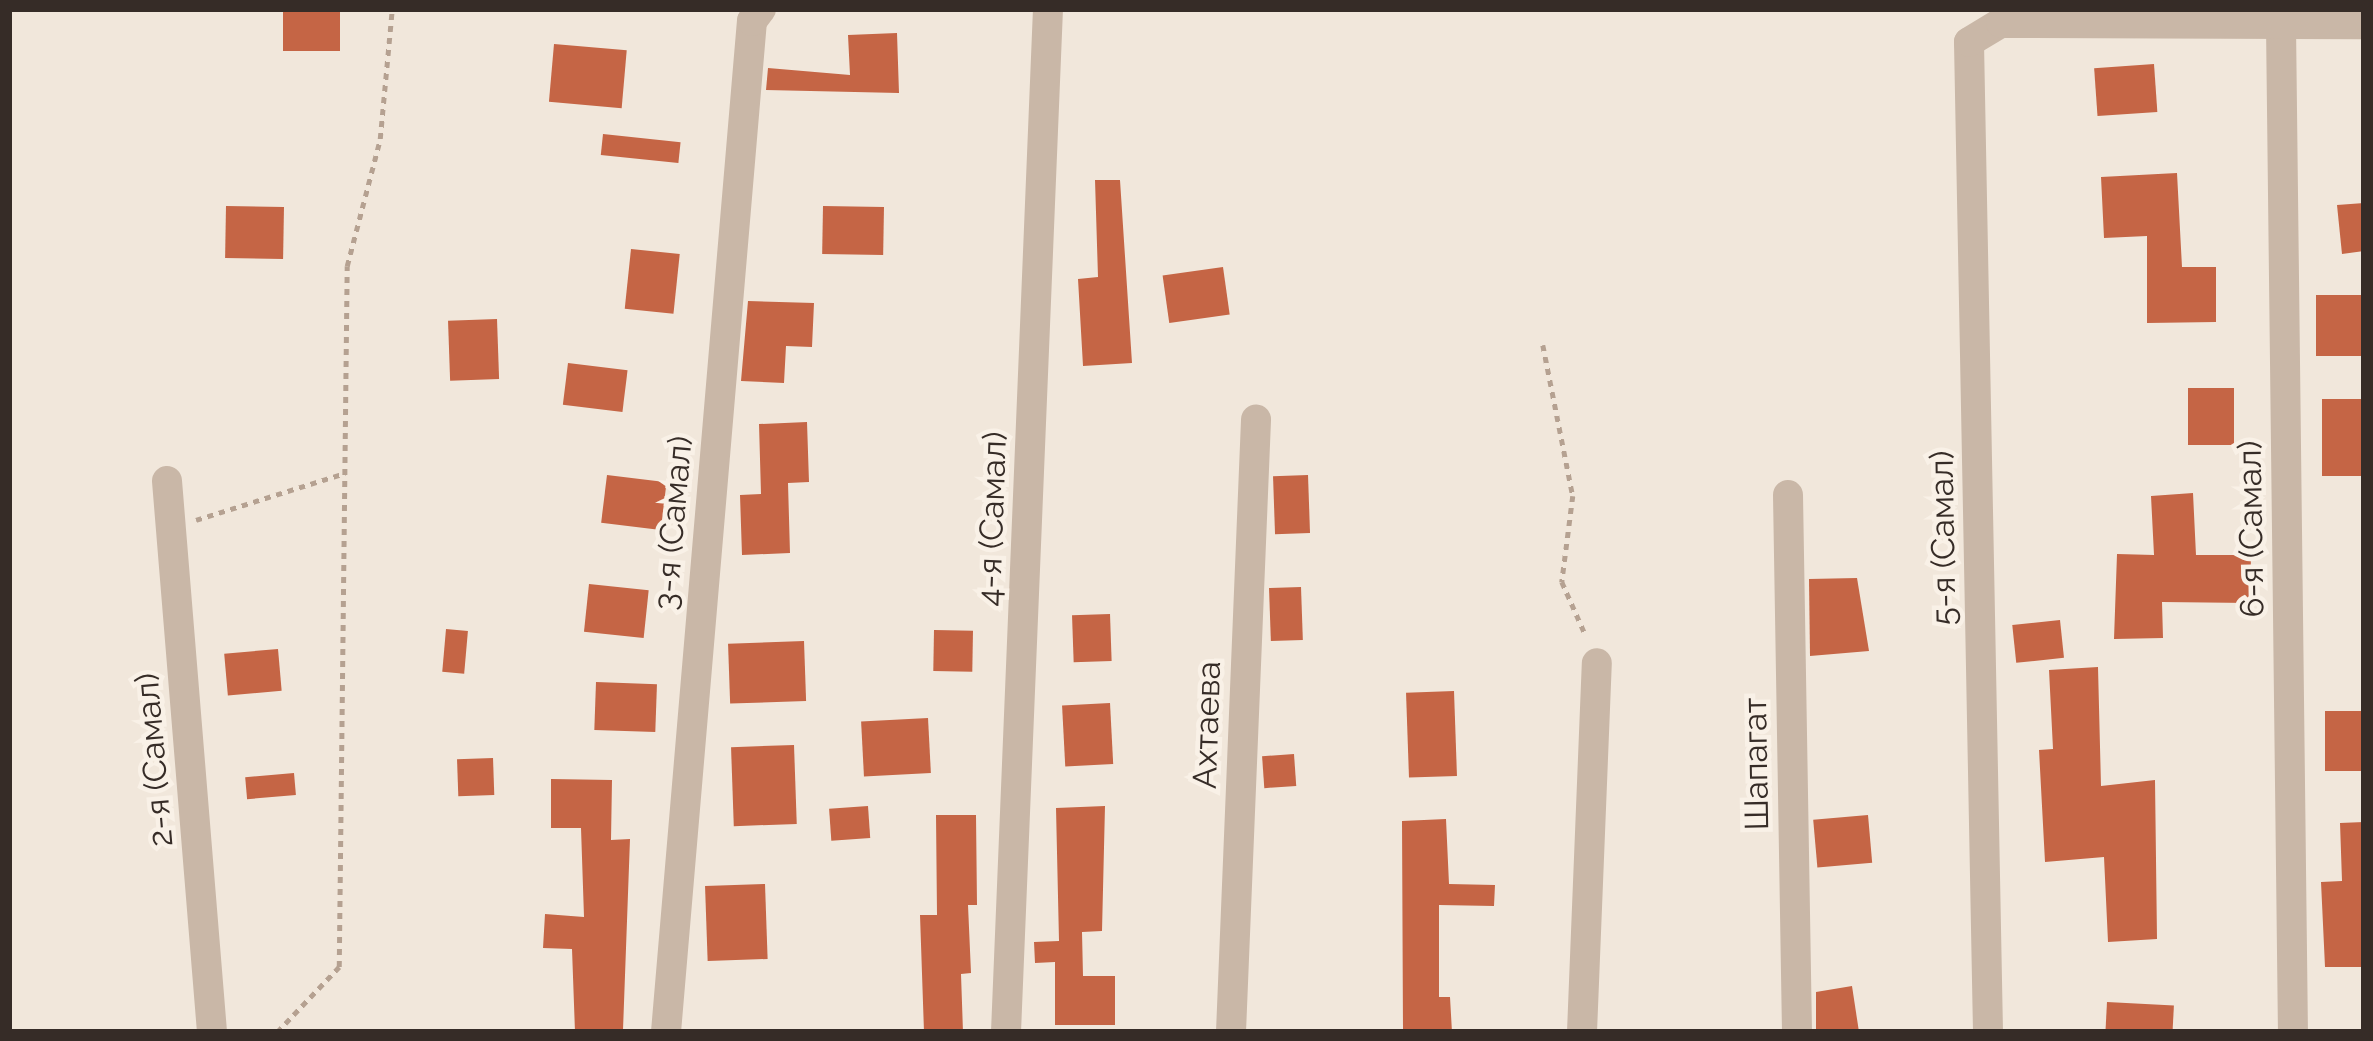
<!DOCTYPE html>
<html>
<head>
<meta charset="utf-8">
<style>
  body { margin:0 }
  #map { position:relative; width:2373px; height:1041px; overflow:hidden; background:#f1e7db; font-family:Raleway,sans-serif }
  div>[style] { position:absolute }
  .building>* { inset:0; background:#c56545; transform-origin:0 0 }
  .path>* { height:4.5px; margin-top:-2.25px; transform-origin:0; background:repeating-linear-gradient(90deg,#b5a191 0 6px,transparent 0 12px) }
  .minor>* { height:30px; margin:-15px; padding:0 15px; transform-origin:15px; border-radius:15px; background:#c9b7a7 }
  span { translate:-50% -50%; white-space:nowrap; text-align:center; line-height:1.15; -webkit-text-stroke:9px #f9f1e7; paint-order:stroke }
  .street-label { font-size:33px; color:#362c27 }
  .frame { position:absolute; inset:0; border:12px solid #362c27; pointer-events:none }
</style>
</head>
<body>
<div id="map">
  <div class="building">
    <i style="left:283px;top:9px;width:57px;height:42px"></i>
    <i style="clip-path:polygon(897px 33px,899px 93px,766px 90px,768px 68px,850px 75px,848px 35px)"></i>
    <i style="left:554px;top:44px;width:73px;height:58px;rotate:5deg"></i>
    <i style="left:2154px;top:64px;width:48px;height:60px;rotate:86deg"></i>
    <i style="left:603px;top:134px;width:78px;height:21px;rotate:6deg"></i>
    <i style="clip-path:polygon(2177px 173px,2182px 267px,2216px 267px,2216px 322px,2147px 323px,2147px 236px,2104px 238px,2101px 177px)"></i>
    <i style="clip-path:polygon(1095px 180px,1120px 180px,1132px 363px,1083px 366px,1078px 279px,1098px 277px)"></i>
    <i style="clip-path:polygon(2364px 203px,2364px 251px,2342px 254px,2337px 205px)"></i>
    <i style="left:226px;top:206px;width:58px;height:52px;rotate:1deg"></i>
    <i style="left:823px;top:206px;width:61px;height:48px;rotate:1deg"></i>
    <i style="left:631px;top:249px;width:49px;height:60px;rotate:6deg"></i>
    <i style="left:1223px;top:267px;width:48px;height:61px;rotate:82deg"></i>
    <i style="left:2364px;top:295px;width:61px;height:48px;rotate:90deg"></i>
    <i style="clip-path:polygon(748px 301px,814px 303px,812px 347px,786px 346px,784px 383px,741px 381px)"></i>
    <i style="left:497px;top:319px;width:60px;height:49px;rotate:88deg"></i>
    <i style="left:568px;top:363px;width:60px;height:42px;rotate:7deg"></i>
    <i style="left:2188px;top:388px;width:46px;height:57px"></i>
    <i style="left:2364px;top:399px;width:77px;height:42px;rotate:90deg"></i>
    <i style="clip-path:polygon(807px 422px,809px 482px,788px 483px,790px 553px,742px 555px,740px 495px,761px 494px,759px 424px)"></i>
    <i style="left:607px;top:475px;width:60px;height:48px;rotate:7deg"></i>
    <i style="left:1308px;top:475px;width:58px;height:35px;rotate:88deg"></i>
    <i style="clip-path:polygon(2193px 493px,2196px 555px,2251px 555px,2250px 603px,2162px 602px,2163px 638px,2114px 639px,2117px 554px,2154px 555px,2151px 496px)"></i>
    <i style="clip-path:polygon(1857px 578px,1869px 651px,1810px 656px,1809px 579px)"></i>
    <i style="left:589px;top:584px;width:60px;height:48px;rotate:6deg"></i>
    <i style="left:1301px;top:587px;width:53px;height:32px;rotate:88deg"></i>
    <i style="left:1110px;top:614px;width:47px;height:38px;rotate:88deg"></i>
    <i style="left:2060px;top:620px;width:38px;height:48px;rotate:84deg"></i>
    <i style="left:446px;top:629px;width:22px;height:43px;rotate:5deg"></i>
    <i style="left:934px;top:630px;width:39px;height:41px;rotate:1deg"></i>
    <i style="left:804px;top:641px;width:60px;height:76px;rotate:88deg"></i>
    <i style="left:278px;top:649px;width:42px;height:54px;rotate:85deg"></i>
    <i style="clip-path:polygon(2098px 667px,2101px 786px,2155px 780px,2157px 939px,2108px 942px,2104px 857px,2045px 862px,2039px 750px,2053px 749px,2049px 670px)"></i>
    <i style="left:596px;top:682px;width:61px;height:48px;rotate:2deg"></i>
    <i style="left:1454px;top:691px;width:85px;height:48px;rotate:88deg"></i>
    <i style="left:1110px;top:703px;width:61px;height:48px;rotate:87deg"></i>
    <i style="left:2325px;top:711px;width:39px;height:60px"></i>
    <i style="left:928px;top:718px;width:55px;height:67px;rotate:87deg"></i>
    <i style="left:794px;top:745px;width:79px;height:63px;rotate:88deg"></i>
    <i style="left:1294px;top:754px;width:32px;height:32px;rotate:86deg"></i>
    <i style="left:493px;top:758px;width:37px;height:36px;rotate:88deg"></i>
    <i style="left:294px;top:773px;width:22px;height:49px;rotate:85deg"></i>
    <i style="clip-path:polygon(551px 779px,612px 780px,611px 840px,630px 839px,623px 1030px,575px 1032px,572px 949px,543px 948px,545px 914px,584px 917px,581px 828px,551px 828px)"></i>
    <i style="left:868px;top:806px;width:32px;height:39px;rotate:86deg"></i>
    <i style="clip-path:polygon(1105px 806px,1102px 931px,1082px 932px,1083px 976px,1115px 976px,1115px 1025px,1055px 1025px,1055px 962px,1035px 963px,1034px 942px,1059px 941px,1056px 808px)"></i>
    <i style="clip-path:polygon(936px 815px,976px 815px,977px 905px,968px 905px,971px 973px,961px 974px,963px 1032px,924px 1032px,920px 915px,937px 915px)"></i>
    <i style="left:1868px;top:815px;width:48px;height:55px;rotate:85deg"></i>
    <i style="clip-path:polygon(1446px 819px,1449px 884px,1495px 885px,1494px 906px,1439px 905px,1439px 997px,1450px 997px,1452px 1032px,1403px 1032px,1402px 821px)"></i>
    <i style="clip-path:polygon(2364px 822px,2364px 967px,2325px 967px,2321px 882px,2342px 881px,2340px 823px)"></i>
    <i style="left:765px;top:884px;width:75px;height:60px;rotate:88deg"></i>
    <i style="clip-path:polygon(1852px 986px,1859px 1032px,1816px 1032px,1816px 992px)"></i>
    <i style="left:2107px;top:1002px;width:67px;height:30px;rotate:3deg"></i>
  </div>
  <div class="path">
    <i style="left:1543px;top:345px;width:154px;rotate:78.8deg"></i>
    <i style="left:1573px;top:496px;width:87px;rotate:97.3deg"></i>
    <i style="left:1562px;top:582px;width:59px;rotate:66deg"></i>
    <i style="left:196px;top:520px;width:156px;rotate:-17.5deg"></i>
    <i style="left:277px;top:1032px;width:90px;rotate:-46.4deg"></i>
    <i style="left:339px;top:967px;width:701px;rotate:-89.35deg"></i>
    <i style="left:347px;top:266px;width:131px;rotate:-75.4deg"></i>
    <i style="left:380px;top:139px;width:131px;rotate:-84.7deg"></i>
  </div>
  <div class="minor">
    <i style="left:2281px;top:25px;width:1007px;rotate:89.32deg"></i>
    <i style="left:167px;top:481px;width:553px;rotate:85.33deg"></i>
    <i style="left:1788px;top:495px;width:537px;rotate:89.04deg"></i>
    <i style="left:666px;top:1032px;width:1015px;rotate:-85.14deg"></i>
    <i style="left:752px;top:21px;width:15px;rotate:-53deg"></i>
    <i style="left:1006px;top:1032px;width:1024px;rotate:-87.65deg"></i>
    <i style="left:1231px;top:1032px;width:613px;rotate:-87.66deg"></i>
    <i style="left:1582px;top:1032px;width:369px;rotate:-87.7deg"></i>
    <i style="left:1988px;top:1032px;width:990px;rotate:-91.1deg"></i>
    <i style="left:1969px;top:42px;width:37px;rotate:-31deg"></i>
    <i style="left:2001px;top:23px;width:363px;rotate:0.2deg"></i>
  </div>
  <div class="street-label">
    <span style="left:992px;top:519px;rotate:-88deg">4-я (Самал)</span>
    <span style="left:673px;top:523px;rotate:-85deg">3-я (Самал)</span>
    <span style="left:2251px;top:529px;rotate:-91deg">6-я (Самал)</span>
    <span style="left:1943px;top:538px;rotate:-91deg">5-я (Самал)</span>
    <span style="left:1207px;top:725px;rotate:-88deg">Ахтаева</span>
    <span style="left:154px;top:760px;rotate:-95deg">2-я (Самал)</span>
    <span style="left:1756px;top:764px;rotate:-91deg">Шапагат</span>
  </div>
  <div class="frame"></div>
</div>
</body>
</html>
